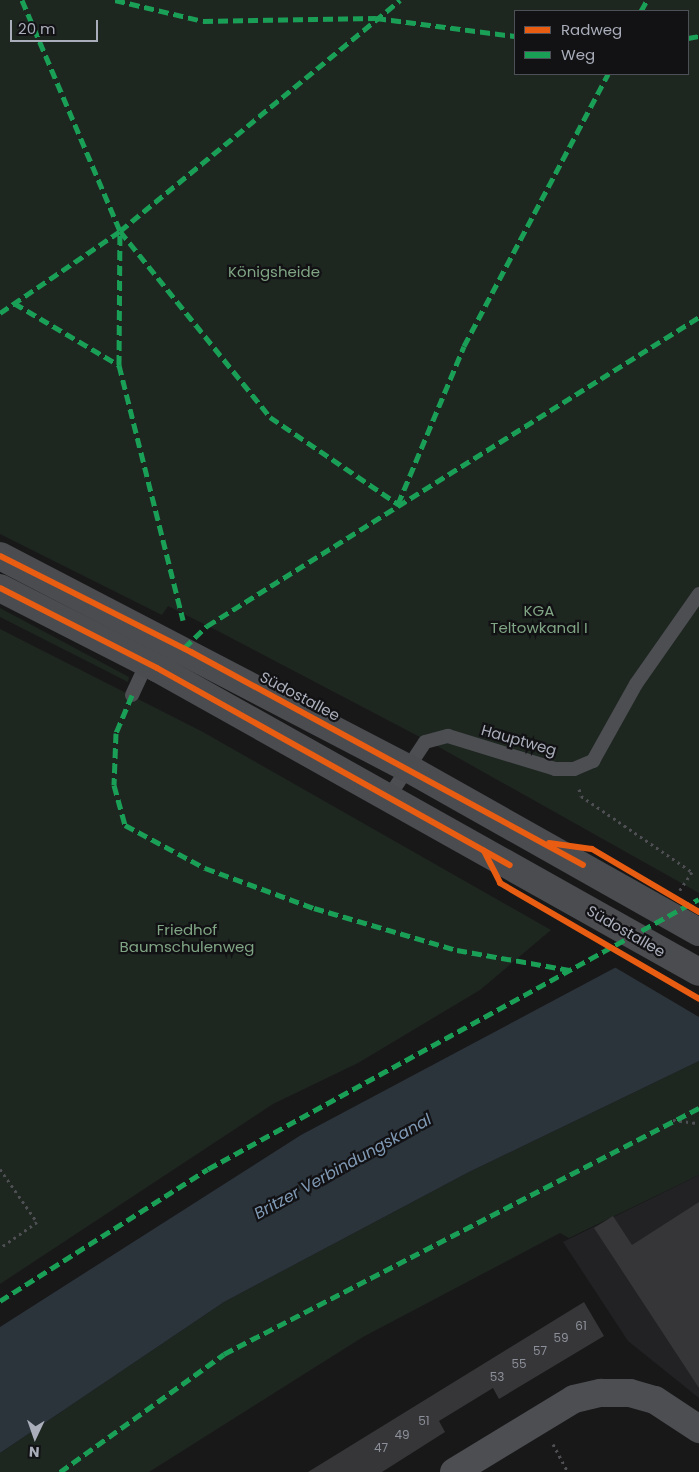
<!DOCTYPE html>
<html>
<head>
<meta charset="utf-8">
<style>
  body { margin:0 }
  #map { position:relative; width:699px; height:1472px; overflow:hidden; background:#181819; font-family:Poppins,sans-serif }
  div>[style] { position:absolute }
  .built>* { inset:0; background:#222225 }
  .green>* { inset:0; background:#1e2620 }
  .water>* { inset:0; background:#2b333b }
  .pier>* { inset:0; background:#181819 }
  .building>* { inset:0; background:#363638 }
  .path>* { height:3px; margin-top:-1.5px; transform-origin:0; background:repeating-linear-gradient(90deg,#4e4f53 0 2.5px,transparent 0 6.5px) }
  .lane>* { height:14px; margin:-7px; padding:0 7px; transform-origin:7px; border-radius:7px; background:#4c4e52 }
  .street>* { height:28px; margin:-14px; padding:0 14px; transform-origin:14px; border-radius:14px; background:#4c4e52 }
  .secondary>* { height:28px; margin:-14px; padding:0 14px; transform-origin:14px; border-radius:14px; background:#4b4c50 }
  .quiet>* { height:5px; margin-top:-2.5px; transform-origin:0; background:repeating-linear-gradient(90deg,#1a9f57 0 10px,transparent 0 15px) }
  .cycleway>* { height:6px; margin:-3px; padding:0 3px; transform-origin:3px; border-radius:3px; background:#e95d12 }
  span { translate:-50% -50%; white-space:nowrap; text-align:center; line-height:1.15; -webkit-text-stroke:4.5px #121215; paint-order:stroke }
  .number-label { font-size:12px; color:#8c909a }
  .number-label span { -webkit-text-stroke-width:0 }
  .park-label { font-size:15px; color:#80a584 }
  .street-label { font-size:15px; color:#a9aeba }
  .water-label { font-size:16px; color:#809ab5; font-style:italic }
  .legend { position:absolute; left:514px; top:10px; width:175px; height:65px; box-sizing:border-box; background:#121215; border:1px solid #4e5057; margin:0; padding:6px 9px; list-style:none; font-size:15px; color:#a9aeba }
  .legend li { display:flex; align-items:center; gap:10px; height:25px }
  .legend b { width:25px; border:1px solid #4e5057 }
  .north { position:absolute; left:10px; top:1412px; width:50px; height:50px; -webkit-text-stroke:4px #121215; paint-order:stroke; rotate:183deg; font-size:14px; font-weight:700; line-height:20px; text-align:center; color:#a9aeba }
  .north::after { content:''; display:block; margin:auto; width:18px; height:22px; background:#a9aeba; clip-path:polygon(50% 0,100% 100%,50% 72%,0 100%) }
  .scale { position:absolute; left:10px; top:20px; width:88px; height:22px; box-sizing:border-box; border:2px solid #a9aeba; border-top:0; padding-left:6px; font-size:15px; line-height:18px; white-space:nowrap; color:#a9aeba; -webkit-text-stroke:4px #121215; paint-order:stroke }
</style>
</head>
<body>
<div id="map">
  <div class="built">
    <i style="clip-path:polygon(699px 1175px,699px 1398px,628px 1341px,563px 1242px)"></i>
  </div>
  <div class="green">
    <i style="clip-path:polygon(evenodd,0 0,699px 0,699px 893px,437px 746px,214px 629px,168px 606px,162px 615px,0 534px,0 0,515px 11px,688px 11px,688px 74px,515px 74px,515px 11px)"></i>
    <i style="clip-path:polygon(0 608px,129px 677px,128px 682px,0 617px)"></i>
    <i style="clip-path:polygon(0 629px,203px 732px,551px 930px,480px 990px,358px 1063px,273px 1104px,0 1284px)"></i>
    <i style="clip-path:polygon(699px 1061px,699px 1175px,569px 1238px,560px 1233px,363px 1337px,149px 1472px,0 1472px,0 1453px,224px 1302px,469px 1172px)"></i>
  </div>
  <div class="water">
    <i style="clip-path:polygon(699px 923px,699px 1061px,469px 1172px,224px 1302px,0 1453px,0 1327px,301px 1135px)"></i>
  </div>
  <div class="pier">
    <i style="clip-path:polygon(699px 921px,699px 1017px,611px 965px,698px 921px)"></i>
  </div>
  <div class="building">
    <i style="clip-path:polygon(699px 1202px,699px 1388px,594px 1228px,613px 1216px,632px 1245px)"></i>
    <i style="clip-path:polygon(584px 1302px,604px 1336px,499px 1399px,493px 1388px,439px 1421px,445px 1432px,382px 1472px,308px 1472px)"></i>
  </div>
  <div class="path">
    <i style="left:579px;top:789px;width:7px;rotate:74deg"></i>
    <i style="left:581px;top:796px;width:135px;rotate:34.4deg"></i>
    <i style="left:692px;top:872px;width:22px;rotate:124deg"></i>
    <i style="left:673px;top:1120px;width:26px;rotate:7deg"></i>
    <i style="left:0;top:1169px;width:65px;rotate:55.1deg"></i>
    <i style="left:37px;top:1222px;width:45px;rotate:144.9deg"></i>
    <i style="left:553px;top:1444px;width:32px;rotate:62deg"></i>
  </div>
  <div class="lane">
    <i style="left:132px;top:695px;width:35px;rotate:-65deg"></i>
    <i style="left:388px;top:798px;width:67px;rotate:-56.5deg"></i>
    <i style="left:425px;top:742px;width:24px;rotate:-15deg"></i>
    <i style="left:448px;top:736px;width:112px;rotate:17.1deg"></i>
    <i style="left:555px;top:769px;width:19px"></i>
    <i style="left:574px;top:769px;width:21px;rotate:-23deg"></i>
    <i style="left:593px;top:761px;width:88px;rotate:-60.8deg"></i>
    <i style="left:636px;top:684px;width:110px;rotate:-55deg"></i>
  </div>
  <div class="street">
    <i style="left:454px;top:1472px;width:140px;rotate:-31.3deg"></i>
    <i style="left:574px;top:1399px;width:28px;rotate:-13deg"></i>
    <i style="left:601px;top:1393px;width:29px"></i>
    <i style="left:630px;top:1393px;width:26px;rotate:16deg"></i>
    <i style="left:655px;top:1400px;width:53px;rotate:33.4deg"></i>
  </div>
  <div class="secondary">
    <i style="left:0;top:556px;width:458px;rotate:27.5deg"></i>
    <i style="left:406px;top:767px;width:336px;rotate:29.4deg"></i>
    <i style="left:0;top:588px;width:176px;rotate:27deg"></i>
    <i style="left:157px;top:668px;width:621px;rotate:29.29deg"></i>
  </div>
  <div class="quiet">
    <i style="left:22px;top:0;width:251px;rotate:67deg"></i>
    <i style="left:120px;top:231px;width:239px;rotate:51.1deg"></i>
    <i style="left:270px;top:417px;width:155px;rotate:34.2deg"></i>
    <i style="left:398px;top:504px;width:171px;rotate:-67.3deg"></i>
    <i style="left:464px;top:346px;width:308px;rotate:-62.1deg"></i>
    <i style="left:115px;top:0;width:90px;rotate:13.4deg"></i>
    <i style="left:203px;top:21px;width:173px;rotate:-1deg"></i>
    <i style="left:376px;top:18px;width:140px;rotate:7.4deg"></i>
    <i style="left:641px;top:11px;width:13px;rotate:-61deg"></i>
    <i style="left:688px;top:38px;width:11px;rotate:-10deg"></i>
    <i style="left:14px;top:303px;width:122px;rotate:30.6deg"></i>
    <i style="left:119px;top:365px;width:263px;rotate:75.9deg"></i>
    <i style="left:0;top:313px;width:145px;rotate:-34.3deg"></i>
    <i style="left:120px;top:231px;width:363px;rotate:-39.5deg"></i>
    <i style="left:119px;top:365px;width:134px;rotate:-89.6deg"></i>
    <i style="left:184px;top:648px;width:32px;rotate:-44deg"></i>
    <i style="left:207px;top:626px;width:581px;rotate:-32.13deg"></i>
    <i style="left:132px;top:695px;width:41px;rotate:112.8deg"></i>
    <i style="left:116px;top:733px;width:52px;rotate:92.2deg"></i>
    <i style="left:114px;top:785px;width:41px;rotate:74.6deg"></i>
    <i style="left:125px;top:825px;width:91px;rotate:28.3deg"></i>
    <i style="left:205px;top:868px;width:116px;rotate:20.2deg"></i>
    <i style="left:314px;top:908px;width:149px;rotate:16.4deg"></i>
    <i style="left:457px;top:950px;width:114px;rotate:10.1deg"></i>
    <i style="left:0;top:1301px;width:246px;rotate:-32.4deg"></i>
    <i style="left:208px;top:1169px;width:560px;rotate:-28.81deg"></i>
    <i style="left:60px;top:1472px;width:202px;rotate:-35.7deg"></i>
    <i style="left:224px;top:1354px;width:535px;rotate:-27.38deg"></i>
  </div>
  <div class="cycleway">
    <i style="left:0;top:556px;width:214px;rotate:26.7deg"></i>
    <i style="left:191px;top:652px;width:446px;rotate:28.5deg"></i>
    <i style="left:0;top:588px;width:176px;rotate:27deg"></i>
    <i style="left:157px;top:668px;width:404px;rotate:29.2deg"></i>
    <i style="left:549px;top:843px;width:43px;rotate:7.9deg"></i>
    <i style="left:592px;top:849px;width:124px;rotate:30.5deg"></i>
    <i style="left:484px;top:851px;width:36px;rotate:63deg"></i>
    <i style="left:500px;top:883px;width:230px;rotate:30.2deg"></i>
  </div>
  <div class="number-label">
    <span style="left:581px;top:1326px">61</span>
    <span style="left:561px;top:1338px">59</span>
    <span style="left:540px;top:1351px">57</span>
    <span style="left:519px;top:1364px">55</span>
    <span style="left:497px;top:1377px">53</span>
    <span style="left:424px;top:1421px">51</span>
    <span style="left:402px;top:1435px">49</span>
    <span style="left:381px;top:1448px">47</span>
  </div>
  <div class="park-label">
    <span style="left:274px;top:272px">Königsheide</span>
    <span style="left:539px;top:619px">KGA<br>Teltowkanal I</span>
    <span style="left:187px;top:938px">Friedhof<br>Baumschulenweg</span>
  </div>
  <div class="street-label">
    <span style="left:300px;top:696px;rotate:28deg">Südostallee</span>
    <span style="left:519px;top:740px;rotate:16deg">Hauptweg</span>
    <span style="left:626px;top:931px;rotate:30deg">Südostallee</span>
  </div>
  <div class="water-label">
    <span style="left:343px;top:1167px;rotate:-29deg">Britzer Verbindungskanal</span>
  </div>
  <ul class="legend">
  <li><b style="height:6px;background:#e95d12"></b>Radweg</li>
  <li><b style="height:6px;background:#1a9f57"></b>Weg</li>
  </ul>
  <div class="north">N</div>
  <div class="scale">20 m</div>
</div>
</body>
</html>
